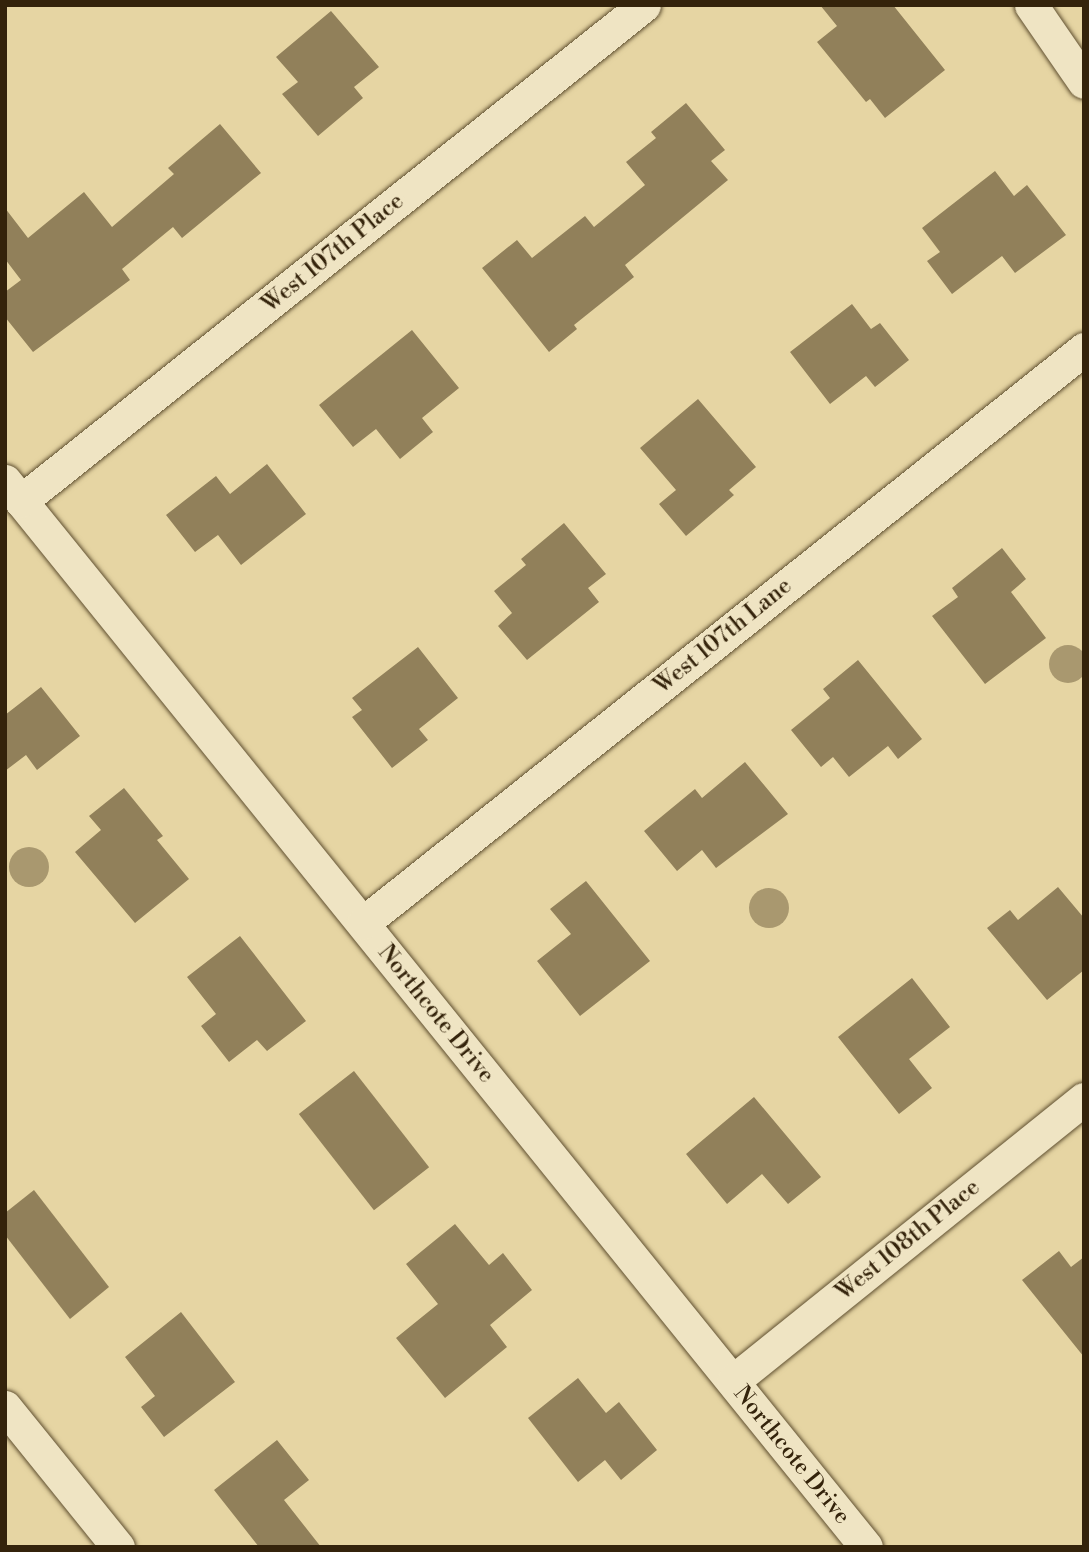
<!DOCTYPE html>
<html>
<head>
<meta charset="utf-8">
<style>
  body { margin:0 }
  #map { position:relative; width:1089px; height:1552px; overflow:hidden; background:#e6d5a3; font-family:"Libre Bodoni",serif }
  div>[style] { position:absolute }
  .water>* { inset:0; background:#a9986f }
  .round { border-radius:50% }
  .building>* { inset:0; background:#91805a; transform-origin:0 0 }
  .roads { filter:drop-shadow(0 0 2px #605031) drop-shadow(0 0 2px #605031) }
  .street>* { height:33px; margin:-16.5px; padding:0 16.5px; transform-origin:16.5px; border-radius:16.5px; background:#efe4c3 }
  span { translate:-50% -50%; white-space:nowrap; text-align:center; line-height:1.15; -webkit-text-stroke:5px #efe4c3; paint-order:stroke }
  .street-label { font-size:23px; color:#34230b }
  .frame { position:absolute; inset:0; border:7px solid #34230b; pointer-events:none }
</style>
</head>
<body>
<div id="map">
  <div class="water">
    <i class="round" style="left:1049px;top:645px;width:38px;height:38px"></i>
    <i class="round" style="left:9px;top:847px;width:40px;height:40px"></i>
    <i class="round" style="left:749px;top:888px;width:40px;height:40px"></i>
  </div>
  <div class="building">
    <i style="clip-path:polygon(820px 5px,893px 5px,945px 70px,885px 118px,870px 99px,866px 102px,817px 42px,837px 26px)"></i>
    <i style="clip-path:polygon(331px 11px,379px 67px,354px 87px,363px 98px,318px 136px,282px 94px,298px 82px,276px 57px)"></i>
    <i style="clip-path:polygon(686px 103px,725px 150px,711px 161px,728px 180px,625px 265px,634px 277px,574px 325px,577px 329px,549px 352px,482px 268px,517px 240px,532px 258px,585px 216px,594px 227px,645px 185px,626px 162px,656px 138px,651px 132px)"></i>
    <i style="clip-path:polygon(220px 124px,261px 173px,182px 238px,173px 227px,122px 269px,130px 280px,33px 352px,5px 317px,5px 292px,21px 280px,5px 259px,5px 208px,28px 238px,84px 192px,112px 227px,174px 174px,168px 168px)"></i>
    <i style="clip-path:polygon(995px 171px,1014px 196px,1027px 185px,1066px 235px,1015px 273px,1002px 256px,952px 294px,927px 261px,940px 252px,922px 228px)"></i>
    <i style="clip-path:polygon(852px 304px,871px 329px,880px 323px,909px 360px,875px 387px,866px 376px,830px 404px,790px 352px)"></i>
    <i style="clip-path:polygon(412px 330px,459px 388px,422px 418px,433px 432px,400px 459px,376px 429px,353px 447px,319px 405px)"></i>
    <i style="clip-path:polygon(698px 399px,756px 467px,729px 490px,734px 495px,686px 536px,659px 504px,676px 490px,640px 448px)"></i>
    <i style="clip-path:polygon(267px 464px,306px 514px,241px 565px,218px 535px,195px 552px,166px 515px,216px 476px,230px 494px)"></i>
    <i style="clip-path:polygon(564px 523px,606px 574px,588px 588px,599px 602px,527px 660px,498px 626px,512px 613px,494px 591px,526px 565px,521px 559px)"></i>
    <i style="clip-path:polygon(1002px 548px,1026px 579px,1011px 592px,1046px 638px,985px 684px,932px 616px,958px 597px,952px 588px)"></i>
    <i style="clip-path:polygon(418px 647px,458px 698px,419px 729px,428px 740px,392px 768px,352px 717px,362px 710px,352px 698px)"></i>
    <i style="clip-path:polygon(858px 660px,922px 739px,898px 759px,888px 746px,849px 777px,833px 757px,821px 767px,791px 730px,830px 698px,823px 689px)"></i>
    <i style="clip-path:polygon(41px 687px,80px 736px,37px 770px,26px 755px,5px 771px,5px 715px)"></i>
    <i style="clip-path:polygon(745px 762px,788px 814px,716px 868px,702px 850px,677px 871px,644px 831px,695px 789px,702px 798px)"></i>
    <i style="clip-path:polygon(124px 788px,163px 836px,157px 840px,189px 879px,135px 923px,75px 852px,101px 830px,89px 816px)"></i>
    <i style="clip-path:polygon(586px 881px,650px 961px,580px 1016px,537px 961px,571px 934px,550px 909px)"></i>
    <i style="clip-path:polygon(1058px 887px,1084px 918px,1084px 970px,1047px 1000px,987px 928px,1010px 910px,1018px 920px)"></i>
    <i style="clip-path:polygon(240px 936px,306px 1021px,267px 1051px,257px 1040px,229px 1062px,201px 1026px,216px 1014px,187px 977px)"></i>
    <i style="clip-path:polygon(912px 978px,950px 1027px,909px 1059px,932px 1088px,899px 1114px,838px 1037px)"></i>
    <i style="left:354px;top:1071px;width:122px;height:70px;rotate:52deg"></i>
    <i style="clip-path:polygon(754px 1097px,821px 1177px,788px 1204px,762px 1174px,727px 1204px,686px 1154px)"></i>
    <i style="clip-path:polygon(34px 1190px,109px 1287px,70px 1319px,5px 1235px,5px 1213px)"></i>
    <i style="clip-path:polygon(455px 1224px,489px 1265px,503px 1253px,532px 1290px,490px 1325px,507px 1347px,445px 1398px,396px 1338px,438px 1304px,406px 1264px)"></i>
    <i style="clip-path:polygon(1059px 1251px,1071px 1267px,1084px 1257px,1084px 1357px,1022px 1280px)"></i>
    <i style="clip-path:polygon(181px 1312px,235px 1382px,164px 1437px,141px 1407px,155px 1396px,125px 1357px)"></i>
    <i style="clip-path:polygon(578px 1378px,606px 1413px,619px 1402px,657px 1450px,621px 1480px,605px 1460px,578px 1482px,528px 1418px)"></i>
    <i style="clip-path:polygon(277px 1440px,309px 1480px,284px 1500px,321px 1547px,259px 1547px,214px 1490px)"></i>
  </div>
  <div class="roads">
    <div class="street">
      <i style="left:1031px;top:5px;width:93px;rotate:55.5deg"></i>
      <i style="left:5px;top:481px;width:1370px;rotate:51.07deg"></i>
      <i style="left:21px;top:501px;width:796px;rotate:-38.52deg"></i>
      <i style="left:363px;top:923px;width:922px;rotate:-38.52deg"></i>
      <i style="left:733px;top:1381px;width:450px;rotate:-38.8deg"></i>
      <i style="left:5px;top:1407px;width:180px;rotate:51.1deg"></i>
    </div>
  </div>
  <div class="street-label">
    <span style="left:333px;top:253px;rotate:-39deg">West 107th Place</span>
    <span style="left:723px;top:636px;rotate:-39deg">West 107th Lane</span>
    <span style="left:436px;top:1014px;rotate:51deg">Northcote Drive</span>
    <span style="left:908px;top:1240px;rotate:-39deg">West 108th Place</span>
    <span style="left:792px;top:1455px;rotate:51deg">Northcote Drive</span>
  </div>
  <div class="frame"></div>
</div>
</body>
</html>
